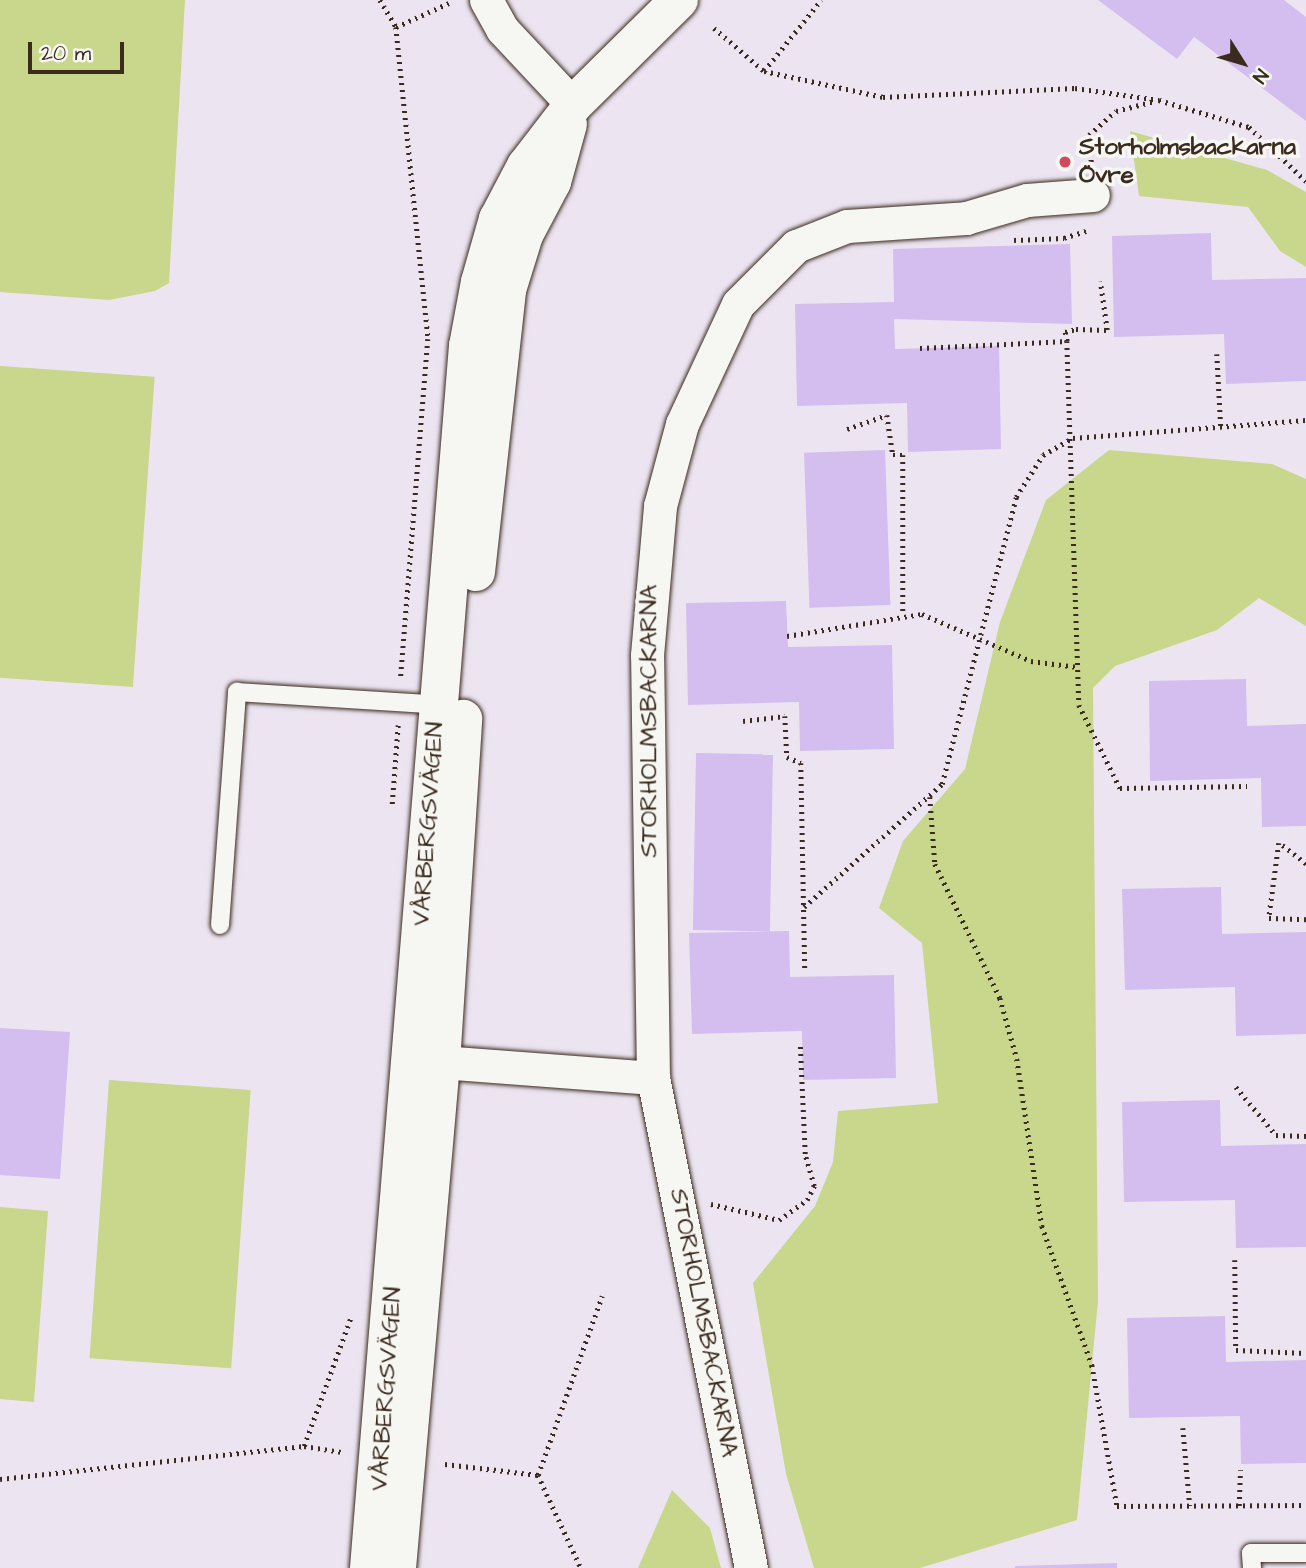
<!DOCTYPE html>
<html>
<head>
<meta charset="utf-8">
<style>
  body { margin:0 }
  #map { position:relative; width:1306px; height:1568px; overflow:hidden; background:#ece5f1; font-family:"Architects Daughter",sans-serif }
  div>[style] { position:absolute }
  .green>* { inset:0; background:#c8d78b; transform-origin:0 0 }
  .building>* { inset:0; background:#d3beef; transform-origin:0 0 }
  .path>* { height:4.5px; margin-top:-2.25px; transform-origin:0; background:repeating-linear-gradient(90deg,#3b2a1e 0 2px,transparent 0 7px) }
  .roads { filter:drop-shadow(0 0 2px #3b2a1e) drop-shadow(0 0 2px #3b2a1e) }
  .service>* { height:18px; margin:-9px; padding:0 9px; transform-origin:9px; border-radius:9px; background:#f6f6f2 }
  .minor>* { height:33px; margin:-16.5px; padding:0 16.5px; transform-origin:16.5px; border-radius:16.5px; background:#f6f6f2 }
  .tertiary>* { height:38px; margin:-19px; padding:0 19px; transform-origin:19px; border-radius:19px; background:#f6f6f2 }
  .dots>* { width:19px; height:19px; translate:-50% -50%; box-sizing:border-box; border:4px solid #f6f6f2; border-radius:50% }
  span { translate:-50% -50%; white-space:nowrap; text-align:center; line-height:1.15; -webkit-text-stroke:7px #f6f6f2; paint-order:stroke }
  .poi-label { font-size:24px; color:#3b2a1e; font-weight:700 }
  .left { translate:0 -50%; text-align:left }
  .street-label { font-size:24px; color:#3b2a1e }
  .north { position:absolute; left:1208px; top:28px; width:70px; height:70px; -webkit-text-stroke:5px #f6f6f2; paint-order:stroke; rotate:127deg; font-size:19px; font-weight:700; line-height:28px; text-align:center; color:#3b2a1e }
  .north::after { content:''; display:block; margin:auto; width:24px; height:32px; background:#3b2a1e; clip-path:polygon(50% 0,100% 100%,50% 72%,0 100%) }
  .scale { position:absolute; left:28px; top:42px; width:96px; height:32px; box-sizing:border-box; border:4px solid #3b2a1e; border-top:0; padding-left:9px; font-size:21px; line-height:24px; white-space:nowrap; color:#3b2a1e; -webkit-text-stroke:5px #f6f6f2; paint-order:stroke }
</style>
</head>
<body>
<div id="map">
  <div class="green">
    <i style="clip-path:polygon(0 0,185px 0,169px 283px,155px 291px,109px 300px,0 292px)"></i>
    <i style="clip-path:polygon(1130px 131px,1267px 170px,1306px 192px,1306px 267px,1280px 251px,1248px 207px,1139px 196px)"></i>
    <i style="left:0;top:366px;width:155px;height:311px;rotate:4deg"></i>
    <i style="clip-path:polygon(1109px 450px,1272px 464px,1306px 479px,1306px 626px,1259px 598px,1217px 630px,1115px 666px,1093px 688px,1098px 1301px,1077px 1520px,920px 1568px,814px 1568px,786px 1474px,753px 1283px,815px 1206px,833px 1162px,838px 1111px,938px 1103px,922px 943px,879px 908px,903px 841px,965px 769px,1000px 622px,1046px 500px)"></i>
    <i style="left:109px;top:1080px;width:142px;height:279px;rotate:4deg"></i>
    <i style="clip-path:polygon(0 1207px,48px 1211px,34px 1402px,0 1399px)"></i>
    <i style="clip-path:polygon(672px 1490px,710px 1528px,721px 1568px,638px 1568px)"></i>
  </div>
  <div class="building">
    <i style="clip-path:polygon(1098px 0,1284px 0,1306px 17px,1306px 121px,1194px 37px,1177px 59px)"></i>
    <i style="clip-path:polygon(1211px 233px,1212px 280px,1306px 278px,1306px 381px,1226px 384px,1224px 334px,1114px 337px,1112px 236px)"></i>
    <i style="clip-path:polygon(1070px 244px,1072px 324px,894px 319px,895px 349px,999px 346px,1001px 449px,908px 452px,907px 403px,797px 406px,795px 304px,894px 302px,893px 249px)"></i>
    <i style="left:885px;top:450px;width:155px;height:81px;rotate:88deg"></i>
    <i style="clip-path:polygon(786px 601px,788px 647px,892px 645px,894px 749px,800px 751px,799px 702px,688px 705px,686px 603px)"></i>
    <i style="clip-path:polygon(1246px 679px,1247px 726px,1306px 724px,1306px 826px,1262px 827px,1261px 778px,1150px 781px,1149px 681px)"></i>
    <i style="left:696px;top:753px;width:77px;height:177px;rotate:1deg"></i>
    <i style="clip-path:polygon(1221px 887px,1222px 934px,1306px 932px,1306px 1034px,1236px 1036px,1235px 987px,1125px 990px,1122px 889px)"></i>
    <i style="clip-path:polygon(789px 931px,790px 977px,894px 975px,896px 1078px,803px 1080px,802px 1031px,692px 1034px,689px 933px)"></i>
    <i style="clip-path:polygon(0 1028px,70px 1032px,60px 1179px,0 1175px)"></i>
    <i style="clip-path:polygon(1220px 1100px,1221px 1146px,1306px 1144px,1306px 1247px,1236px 1248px,1235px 1200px,1124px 1202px,1122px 1102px)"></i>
    <i style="clip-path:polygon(1225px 1316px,1226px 1362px,1306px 1360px,1306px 1463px,1241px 1464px,1240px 1416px,1129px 1418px,1127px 1318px)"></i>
    <i style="clip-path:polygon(1117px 1563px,1117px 1568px,1015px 1568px,1015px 1566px)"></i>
  </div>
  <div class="path">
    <i style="left:380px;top:0;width:31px;rotate:59deg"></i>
    <i style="left:396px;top:27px;width:314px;rotate:84.1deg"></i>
    <i style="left:428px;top:339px;width:340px;rotate:94.6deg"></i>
    <i style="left:396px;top:27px;width:58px;rotate:-24.4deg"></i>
    <i style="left:714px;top:28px;width:66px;rotate:40.7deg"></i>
    <i style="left:764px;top:71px;width:122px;rotate:12.3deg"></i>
    <i style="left:883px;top:97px;width:192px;rotate:-2.7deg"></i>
    <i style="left:1075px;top:88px;width:85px;rotate:8.1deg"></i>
    <i style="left:1159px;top:100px;width:94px;rotate:16.7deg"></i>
    <i style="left:1249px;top:127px;width:79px;rotate:43.5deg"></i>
    <i style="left:764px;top:71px;width:91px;rotate:-51.2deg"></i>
    <i style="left:1091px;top:162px;width:27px;rotate:-94deg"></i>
    <i style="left:1089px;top:135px;width:36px;rotate:-42deg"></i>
    <i style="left:1116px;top:111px;width:40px;rotate:-14.4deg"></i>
    <i style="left:1014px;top:240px;width:50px;rotate:-2.3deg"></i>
    <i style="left:1064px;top:238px;width:25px;rotate:-18deg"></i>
    <i style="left:1067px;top:341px;width:9px;rotate:-103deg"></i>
    <i style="left:1065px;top:332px;width:11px;rotate:-15deg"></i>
    <i style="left:1076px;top:329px;width:31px;rotate:2deg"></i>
    <i style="left:1107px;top:330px;width:49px;rotate:-98.1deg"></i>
    <i style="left:920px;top:348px;width:147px;rotate:-2.7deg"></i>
    <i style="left:1067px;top:341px;width:364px;rotate:88.1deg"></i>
    <i style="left:1079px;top:705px;width:93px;rotate:63.7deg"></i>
    <i style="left:1120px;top:788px;width:127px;rotate:-0.9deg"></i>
    <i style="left:1217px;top:354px;width:73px;rotate:86.9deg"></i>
    <i style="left:847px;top:429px;width:42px;rotate:-19.3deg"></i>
    <i style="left:887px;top:415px;width:40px;rotate:81.5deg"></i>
    <i style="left:893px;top:455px;width:10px"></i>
    <i style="left:903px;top:455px;width:160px;rotate:90deg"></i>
    <i style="left:787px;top:636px;width:137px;rotate:-9.3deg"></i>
    <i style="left:922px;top:614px;width:119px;rotate:23.3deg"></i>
    <i style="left:1031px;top:661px;width:47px;rotate:7.3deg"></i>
    <i style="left:743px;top:721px;width:42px;rotate:-6.8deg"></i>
    <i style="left:785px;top:716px;width:41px;rotate:87.2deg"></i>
    <i style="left:787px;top:757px;width:15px;rotate:23deg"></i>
    <i style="left:801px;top:763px;width:207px;rotate:88.9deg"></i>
    <i style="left:930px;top:797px;width:67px;rotate:85.7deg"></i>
    <i style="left:935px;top:864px;width:149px;rotate:64.1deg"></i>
    <i style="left:1000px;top:998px;width:63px;rotate:74.4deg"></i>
    <i style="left:1017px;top:1059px;width:169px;rotate:81.5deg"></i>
    <i style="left:1042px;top:1226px;width:148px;rotate:70.2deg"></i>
    <i style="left:1092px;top:1365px;width:143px;rotate:79.9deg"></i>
    <i style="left:1117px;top:1506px;width:189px;rotate:-0.3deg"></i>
    <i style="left:392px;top:804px;width:79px;rotate:-85.7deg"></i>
    <i style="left:1306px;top:864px;width:34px;rotate:-142deg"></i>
    <i style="left:1279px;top:843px;width:76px;rotate:97.6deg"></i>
    <i style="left:1269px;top:918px;width:37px;rotate:2deg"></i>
    <i style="left:804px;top:907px;width:185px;rotate:-41.7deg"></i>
    <i style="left:942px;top:784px;width:296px;rotate:-75.5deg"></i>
    <i style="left:1016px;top:497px;width:50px;rotate:-57.3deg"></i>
    <i style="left:1043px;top:455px;width:34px;rotate:-30deg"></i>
    <i style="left:1073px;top:438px;width:234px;rotate:-4.4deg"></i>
    <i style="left:1236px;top:1087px;width:62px;rotate:50.2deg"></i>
    <i style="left:1276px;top:1135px;width:30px;rotate:2deg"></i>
    <i style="left:711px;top:1204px;width:70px;rotate:13.2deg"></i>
    <i style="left:779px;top:1220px;width:34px;rotate:-36deg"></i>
    <i style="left:807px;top:1200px;width:16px;rotate:-63deg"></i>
    <i style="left:814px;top:1186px;width:33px;rotate:-106deg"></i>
    <i style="left:805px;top:1154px;width:111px;rotate:-92.6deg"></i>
    <i style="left:1235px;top:1260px;width:90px;rotate:89.4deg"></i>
    <i style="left:1236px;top:1350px;width:70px;rotate:2.5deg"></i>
    <i style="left:1183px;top:1428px;width:78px;rotate:84.9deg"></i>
    <i style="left:304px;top:1446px;width:137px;rotate:-70deg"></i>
    <i style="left:445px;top:1464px;width:94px;rotate:6.7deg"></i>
    <i style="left:538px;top:1475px;width:102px;rotate:65.2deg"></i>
    <i style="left:538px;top:1475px;width:190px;rotate:-70.3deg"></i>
    <i style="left:0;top:1479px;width:306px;rotate:-6.2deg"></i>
    <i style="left:304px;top:1446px;width:39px;rotate:9deg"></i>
    <i style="left:1239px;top:1506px;width:36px;rotate:-88deg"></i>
  </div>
  <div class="roads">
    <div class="service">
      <i style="left:220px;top:925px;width:234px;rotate:-85.8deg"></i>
      <i style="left:237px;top:692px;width:206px;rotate:3.6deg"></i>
      <i style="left:1252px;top:1568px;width:15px;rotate:-94deg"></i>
      <i style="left:1251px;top:1553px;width:55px"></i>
    </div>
    <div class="minor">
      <i style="left:486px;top:0;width:33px;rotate:61deg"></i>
      <i style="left:502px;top:29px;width:104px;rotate:46.9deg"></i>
      <i style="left:414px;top:1060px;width:240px;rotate:4.3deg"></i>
      <i style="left:751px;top:1568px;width:500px;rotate:-101.3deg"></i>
      <i style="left:653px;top:1078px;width:423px;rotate:-90.8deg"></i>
      <i style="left:647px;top:655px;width:150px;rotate:-85deg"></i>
      <i style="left:660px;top:506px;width:85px;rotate:-75deg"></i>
      <i style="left:682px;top:424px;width:132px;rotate:-65deg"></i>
      <i style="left:738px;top:304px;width:82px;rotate:-45deg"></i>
      <i style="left:796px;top:246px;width:55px;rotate:-21.4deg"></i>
      <i style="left:847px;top:226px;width:119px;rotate:-3.8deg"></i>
      <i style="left:966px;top:218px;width:64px;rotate:-16.4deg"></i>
      <i style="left:1027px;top:200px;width:66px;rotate:-4.3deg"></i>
    </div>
    <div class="tertiary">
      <i style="left:476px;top:572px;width:284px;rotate:-83.7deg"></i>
      <i style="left:507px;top:290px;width:58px;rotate:-72.8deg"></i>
      <i style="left:524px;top:235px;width:60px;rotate:-62.2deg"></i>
      <i style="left:552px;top:182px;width:60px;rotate:-74.6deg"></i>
      <i style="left:369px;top:1568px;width:1226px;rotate:-85.37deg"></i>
      <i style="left:468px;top:346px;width:65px;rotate:-79.4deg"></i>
      <i style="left:480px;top:282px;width:66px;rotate:-74.1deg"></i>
      <i style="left:498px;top:219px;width:60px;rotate:-62.2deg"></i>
      <i style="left:526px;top:166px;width:77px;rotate:-52.4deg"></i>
      <i style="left:573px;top:105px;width:149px;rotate:-44.7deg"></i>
      <i style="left:397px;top:1568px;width:507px;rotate:-85.02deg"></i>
      <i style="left:441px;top:1063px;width:345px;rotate:-86.3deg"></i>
    </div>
  </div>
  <div class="dots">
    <i style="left:1065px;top:162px;background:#d1495b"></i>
  </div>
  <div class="poi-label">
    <span class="left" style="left:1079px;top:162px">Storholmsbackarna<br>Övre</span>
  </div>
  <div class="street-label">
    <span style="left:650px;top:721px;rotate:-90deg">STORHOLMSBACKARNA</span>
    <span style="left:429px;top:824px;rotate:-86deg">VÅRBERGSVÄGEN</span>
    <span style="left:703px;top:1323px;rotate:79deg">STORHOLMSBACKARNA</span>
    <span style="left:387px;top:1389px;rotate:-86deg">VÅRBERGSVÄGEN</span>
  </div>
  <div class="north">N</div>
  <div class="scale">20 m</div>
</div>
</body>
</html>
